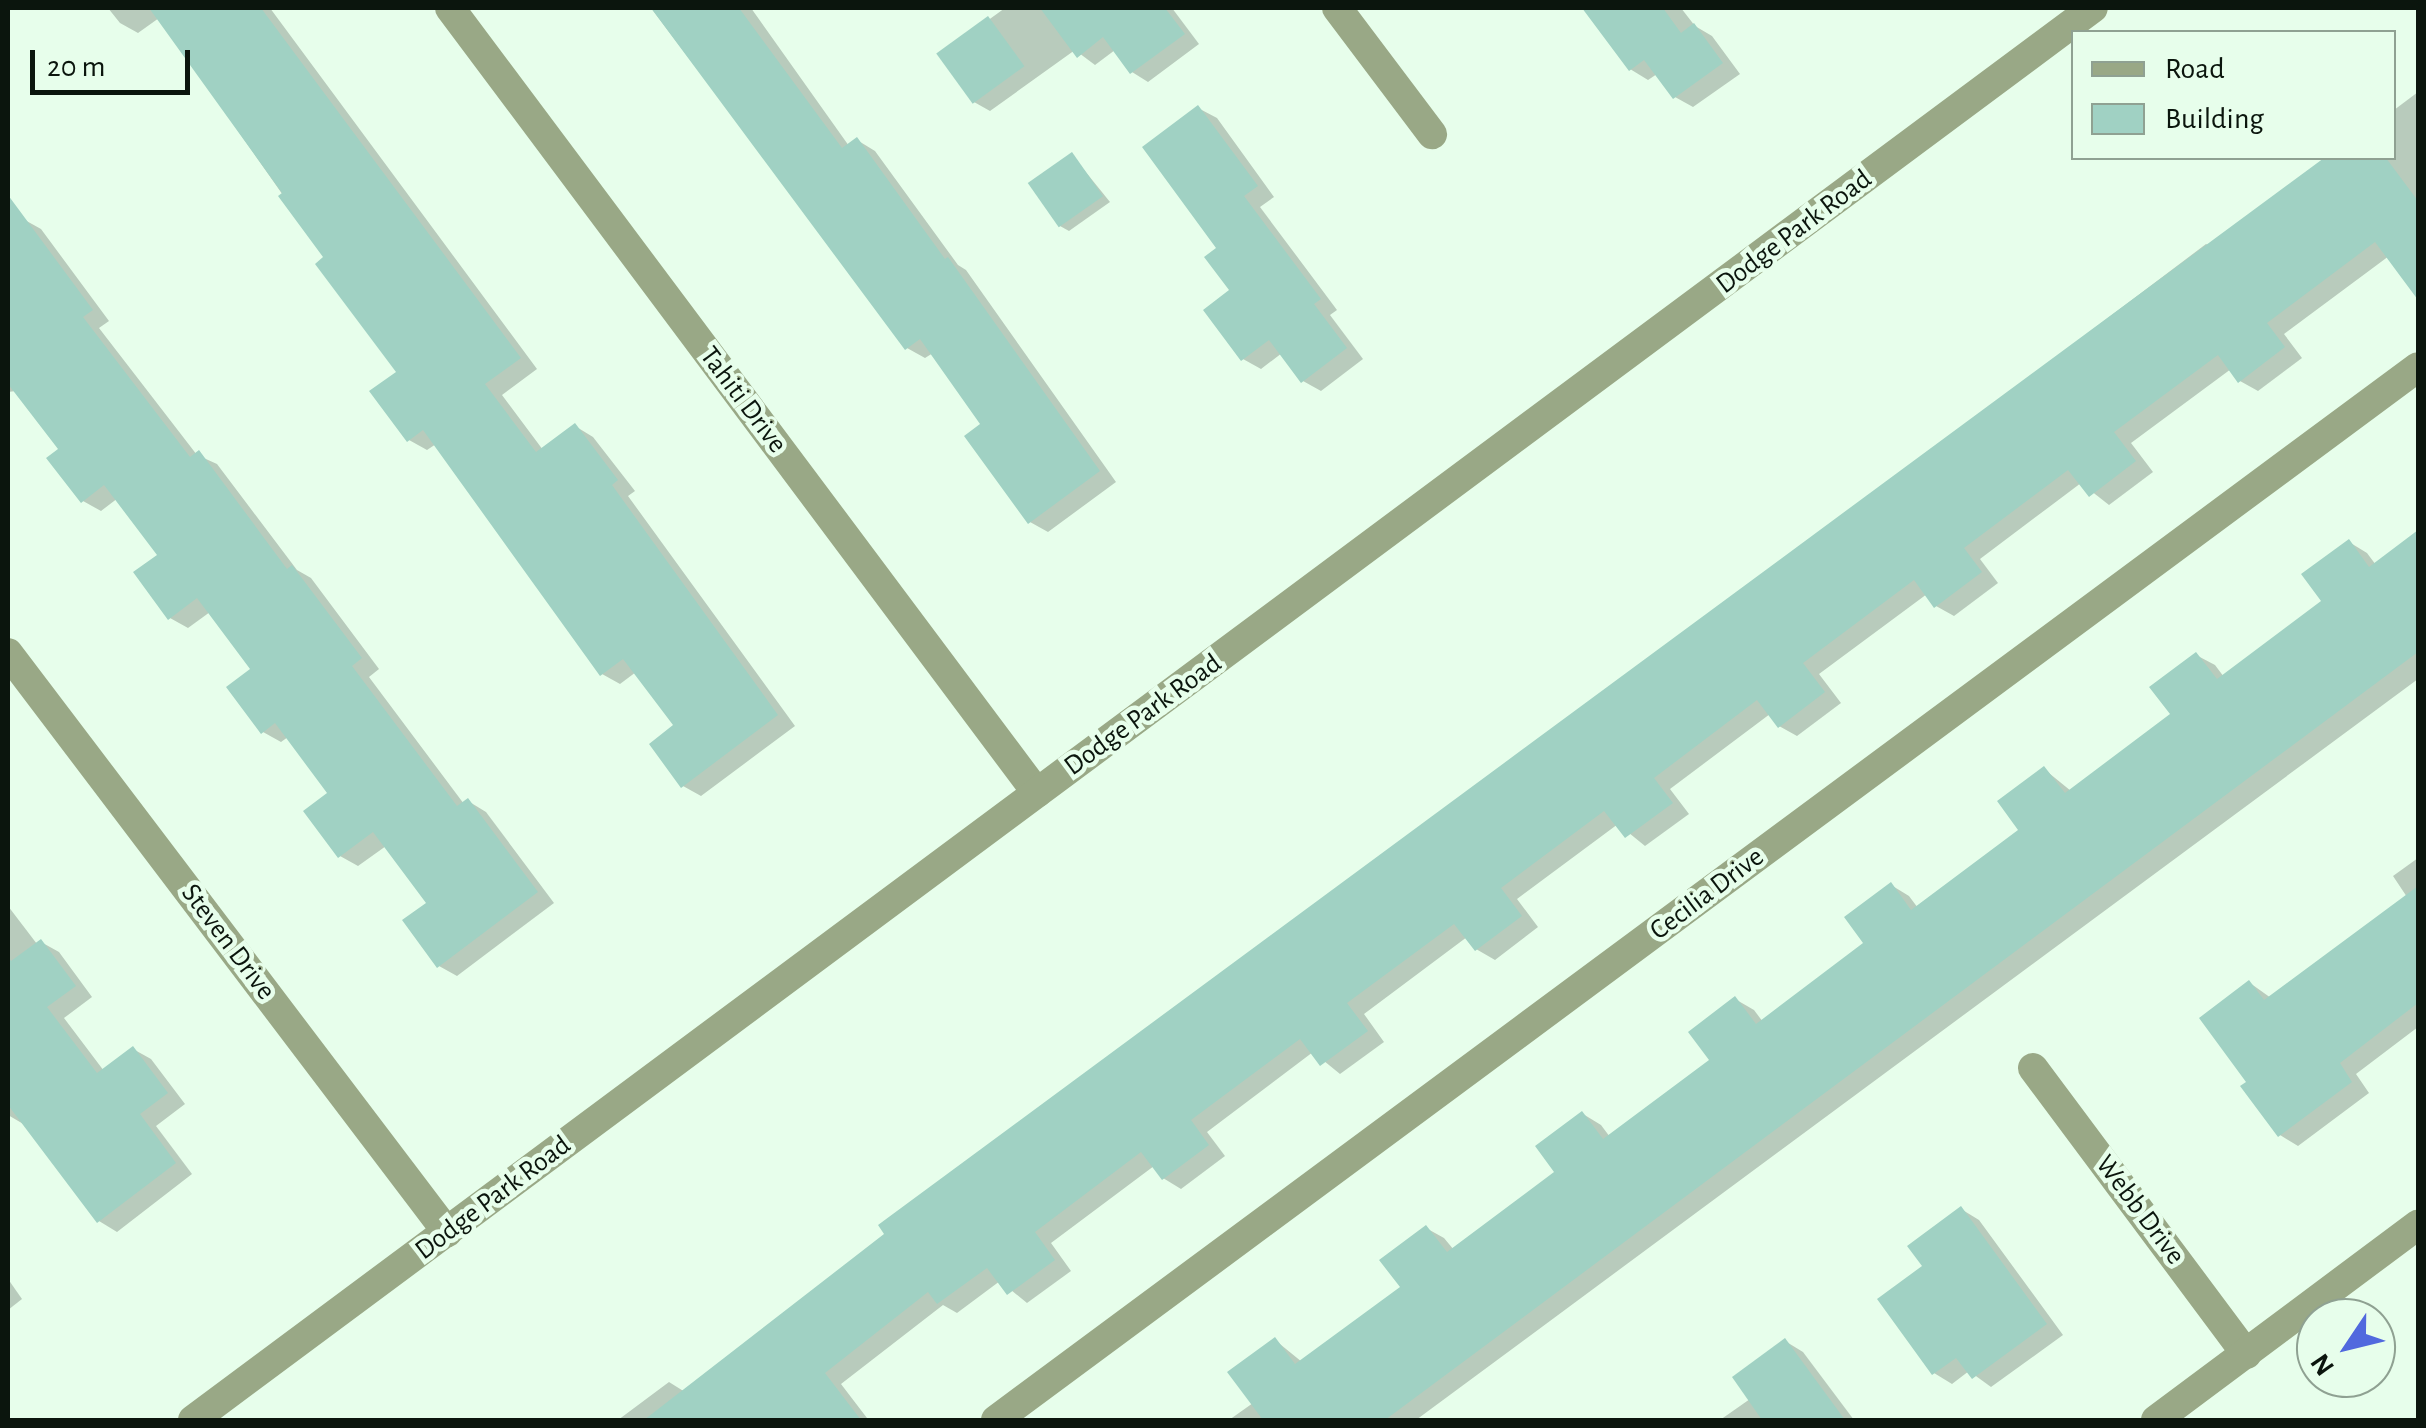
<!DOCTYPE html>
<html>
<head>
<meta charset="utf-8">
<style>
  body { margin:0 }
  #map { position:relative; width:2426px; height:1428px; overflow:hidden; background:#e7feeb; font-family:"Alegreya Sans",sans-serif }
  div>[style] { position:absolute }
  .shadow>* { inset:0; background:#0003 }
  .building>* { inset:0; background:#a0d1c3; transform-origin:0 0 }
  .minor>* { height:30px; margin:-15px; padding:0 15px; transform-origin:15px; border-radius:15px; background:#99a886 }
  span { translate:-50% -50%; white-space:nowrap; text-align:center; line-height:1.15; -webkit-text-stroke:9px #e7feeb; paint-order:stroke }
  .street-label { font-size:28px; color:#0b150d }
  .frame { position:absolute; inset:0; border:10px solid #0b150d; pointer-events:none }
  .legend { position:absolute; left:2071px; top:30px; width:325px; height:130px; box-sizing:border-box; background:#e7feeb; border:2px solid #8fa192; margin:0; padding:12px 18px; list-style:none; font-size:30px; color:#0b150d }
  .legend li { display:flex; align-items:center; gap:20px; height:50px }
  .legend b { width:50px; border:2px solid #8fa192 }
  .north { position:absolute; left:2296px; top:1298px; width:100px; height:100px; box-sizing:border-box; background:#e7feeb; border:2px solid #8fa192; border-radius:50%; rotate:235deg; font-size:28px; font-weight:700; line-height:40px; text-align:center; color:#0b150d }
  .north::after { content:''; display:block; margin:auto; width:35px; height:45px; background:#5169de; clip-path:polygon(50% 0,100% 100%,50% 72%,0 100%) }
  .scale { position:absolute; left:30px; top:50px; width:160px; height:45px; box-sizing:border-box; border:5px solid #0b150d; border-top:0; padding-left:12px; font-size:30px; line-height:35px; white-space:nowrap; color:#0b150d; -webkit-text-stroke:8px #e7feeb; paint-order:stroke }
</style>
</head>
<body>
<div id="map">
  <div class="shadow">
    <i style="clip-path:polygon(108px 8px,270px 8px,537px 369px,502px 395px,543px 450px,575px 426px,593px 437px,635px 491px,628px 496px,795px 726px,701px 796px,683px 786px,676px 725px,636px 672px,620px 684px,602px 674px,436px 444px,427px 450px,409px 440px,399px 372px,327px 258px,159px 18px,138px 33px,120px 23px)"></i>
    <i style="clip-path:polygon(651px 8px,751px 8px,849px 146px,857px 140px,875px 151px,958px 265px,966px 270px,1116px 482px,1048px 532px,1030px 522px,984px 424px,933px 353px,925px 358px,907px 348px)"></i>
    <i style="clip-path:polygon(1005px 8px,1172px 8px,1199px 44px,1148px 82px,1132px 72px,1115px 50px,1095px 65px,1075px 50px,990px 111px,974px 102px,940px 55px)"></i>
    <i style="clip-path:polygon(1583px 8px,1681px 8px,1695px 26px,1712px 36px,1740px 74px,1693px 107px,1675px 97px,1657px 74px,1648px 80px,1630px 69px)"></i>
    <i style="clip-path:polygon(2418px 92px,2418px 276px,2389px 256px,2284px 334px,2302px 358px,2258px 391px,2240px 381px,2231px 369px,2131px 443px,2153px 472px,2109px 505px,2081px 483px,1980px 559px,1998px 583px,1954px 616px,1936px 606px,1927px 594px,1819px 674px,1841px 703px,1797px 736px,1779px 726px,1770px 714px,1670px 789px,1689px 814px,1645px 846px,1618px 824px,1517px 899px,1538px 927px,1495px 960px,1476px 949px,1467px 937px,1364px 1014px,1384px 1042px,1340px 1074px,1313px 1052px,1207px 1132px,1225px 1156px,1181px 1189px,1163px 1178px,1154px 1166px,1051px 1243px,1071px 1271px,1027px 1303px,1000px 1281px,957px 1313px,943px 1305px,841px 1384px,867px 1418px,864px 1420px,618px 1420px,669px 1382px,685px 1392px,2206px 244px,2210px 246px,2330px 158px,2394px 158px,2394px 110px)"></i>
    <i style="clip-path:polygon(1198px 108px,1217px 118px,1274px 197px,1260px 207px,1337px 310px,1330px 315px,1363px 359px,1321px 391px,1303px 381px,1282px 353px,1261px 369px,1243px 359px)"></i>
    <i style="clip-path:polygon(1072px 155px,1110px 202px,1069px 231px,1060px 226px)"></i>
    <i style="clip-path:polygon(8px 211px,17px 223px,23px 219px,41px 229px,109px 321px,99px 328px,197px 455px,217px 464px,297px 570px,311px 578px,379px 669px,369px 677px,464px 804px,468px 801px,486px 812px,554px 903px,457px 976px,439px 966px,429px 903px,386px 846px,358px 866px,340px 856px,330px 793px,288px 737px,281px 742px,263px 732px,254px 670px,210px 612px,188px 628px,170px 618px,160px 555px,118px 498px,101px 511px,83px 501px,61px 450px,16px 391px,8px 392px)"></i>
    <i style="clip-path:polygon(2418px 533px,2418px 679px,1416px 1420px,1229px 1420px,1253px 1403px,1275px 1340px,1302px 1362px,1403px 1288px,1426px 1228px,1444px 1238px,1454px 1250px,1558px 1172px,1583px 1114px,1601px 1125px,1610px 1137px,1712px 1060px,1735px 999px,1754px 1010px,1763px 1022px,1866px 944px,1891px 885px,1909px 896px,1918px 908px,2022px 830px,2044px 769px,2071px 791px,2173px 715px,2196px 655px,2215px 665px,2224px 677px,2325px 601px,2349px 542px,2367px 553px,2376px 565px)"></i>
    <i style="clip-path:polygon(2418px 858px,2418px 1027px,2356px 1074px,2369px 1093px,2298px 1146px,2280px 1135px,2249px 1083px,2250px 983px,2271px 998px,2407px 897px,2393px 876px)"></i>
    <i style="clip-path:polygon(8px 906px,37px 944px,41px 942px,59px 952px,92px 997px,64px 1018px,104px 1071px,133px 1049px,151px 1059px,185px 1104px,156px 1126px,192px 1174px,117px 1232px,99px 1221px,25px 1125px,8px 1115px)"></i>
    <i style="clip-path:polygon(1961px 1209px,1979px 1220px,2063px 1335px,1991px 1387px,1969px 1371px,1952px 1384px,1934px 1373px,1926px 1267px)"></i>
    <i style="clip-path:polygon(8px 1279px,22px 1299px,8px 1310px)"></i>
    <i style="clip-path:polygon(1785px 1341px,1803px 1352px,1854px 1420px,1720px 1420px,1750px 1399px)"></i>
  </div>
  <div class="building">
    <i style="clip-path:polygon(149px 8px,261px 8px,521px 358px,485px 384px,536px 452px,575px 423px,618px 480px,612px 485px,778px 715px,681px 788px,649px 744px,673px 725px,623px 659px,600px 676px,423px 430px,407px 442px,369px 391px,396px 372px,315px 264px,323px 257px,278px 196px,282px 193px)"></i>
    <i style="clip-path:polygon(651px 8px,739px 8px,842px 148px,857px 137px,945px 259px,948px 257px,1100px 471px,1028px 524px,964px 436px,980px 424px,920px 339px,905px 350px)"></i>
    <i style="clip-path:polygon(1040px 8px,1165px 8px,1185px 34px,1130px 74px,1103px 37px,1077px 58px)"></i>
    <i style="clip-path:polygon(1582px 8px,1663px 8px,1681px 33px,1694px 23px,1723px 63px,1673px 99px,1644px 60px,1629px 71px)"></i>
    <i style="left:988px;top:16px;width:62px;height:64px;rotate:54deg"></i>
    <i style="clip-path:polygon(1198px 105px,1258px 186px,1244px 196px,1321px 299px,1314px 304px,1347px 348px,1301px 383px,1269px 340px,1241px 361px,1203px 310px,1229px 290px,1204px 257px,1216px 248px,1142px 147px)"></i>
    <i style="left:1072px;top:152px;width:54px;height:54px;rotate:55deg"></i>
    <i style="clip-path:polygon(2324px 158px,2386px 158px,2418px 201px,2418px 300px,2375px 242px,2267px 323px,2285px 347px,2238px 383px,2218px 355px,2114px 432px,2136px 461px,2089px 497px,2068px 470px,1964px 548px,1982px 572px,1934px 608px,1914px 580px,1803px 663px,1825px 692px,1778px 728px,1757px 700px,1654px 778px,1673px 803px,1625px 838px,1604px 811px,1501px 888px,1522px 916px,1475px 951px,1454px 924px,1347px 1003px,1368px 1031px,1320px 1066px,1300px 1039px,1191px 1120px,1209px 1145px,1162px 1180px,1141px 1152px,1035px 1232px,1055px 1260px,1007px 1295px,987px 1268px,937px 1304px,928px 1292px,825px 1373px,861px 1420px,644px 1420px,884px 1234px,878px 1225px)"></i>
    <i style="clip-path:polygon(8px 195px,93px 310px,83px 317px,190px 457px,199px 450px,287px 569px,292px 565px,362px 658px,352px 666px,457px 806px,468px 798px,538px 892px,437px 968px,402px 920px,426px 903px,373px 832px,338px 858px,303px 811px,327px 793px,275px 723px,261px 734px,226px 687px,250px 669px,197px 598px,168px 620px,133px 572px,157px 555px,104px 485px,81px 503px,46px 458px,58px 449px,8px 384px)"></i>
    <i style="clip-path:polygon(2418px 530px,2418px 652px,1385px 1420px,1263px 1420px,1227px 1372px,1275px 1337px,1295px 1364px,1400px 1287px,1379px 1260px,1426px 1225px,1447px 1252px,1554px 1172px,1535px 1146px,1582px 1111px,1603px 1139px,1709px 1060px,1688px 1032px,1735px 996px,1756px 1024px,1863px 943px,1844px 917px,1891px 882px,1911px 910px,2018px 830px,1997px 801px,2044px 766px,2065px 793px,2170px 714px,2149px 687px,2196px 652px,2217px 679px,2321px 601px,2301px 574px,2349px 539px,2369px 567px)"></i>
    <i style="clip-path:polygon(2418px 886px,2418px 1003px,2340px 1063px,2352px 1082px,2278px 1137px,2240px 1086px,2246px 1082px,2199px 1018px,2249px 980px,2264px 1000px)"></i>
    <i style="clip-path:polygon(41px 939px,76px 986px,47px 1007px,97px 1073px,133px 1046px,168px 1093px,140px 1114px,176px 1163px,97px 1223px,8px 1105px,8px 956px,11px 961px)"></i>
    <i style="clip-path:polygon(1961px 1206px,2047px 1324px,1972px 1379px,1956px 1358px,1932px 1375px,1877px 1299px,1922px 1266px,1907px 1246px)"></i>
    <i style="clip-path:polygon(1785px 1338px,1845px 1420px,1762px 1420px,1732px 1377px)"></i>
  </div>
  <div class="minor">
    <i style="left:450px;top:8px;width:980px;rotate:53.21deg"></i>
    <i style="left:1337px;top:8px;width:158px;rotate:53deg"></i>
    <i style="left:8px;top:653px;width:727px;rotate:52.83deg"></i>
    <i style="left:2033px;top:1068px;width:357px;rotate:53.3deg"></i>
    <i style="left:193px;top:1420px;width:2367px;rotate:-36.62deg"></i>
    <i style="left:996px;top:1420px;width:1769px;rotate:-36.52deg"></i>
    <i style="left:2156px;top:1420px;width:327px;rotate:-36.7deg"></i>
  </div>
  <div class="street-label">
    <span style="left:1794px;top:232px;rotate:-37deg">Dodge Park Road</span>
    <span style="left:743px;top:400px;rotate:53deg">Tahiti Drive</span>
    <span style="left:1143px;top:715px;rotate:-36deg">Dodge Park Road</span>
    <span style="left:1707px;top:894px;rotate:-37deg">Cecilia Drive</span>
    <span style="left:228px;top:942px;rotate:53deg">Steven Drive</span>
    <span style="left:493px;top:1198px;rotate:-37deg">Dodge Park Road</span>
    <span style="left:2140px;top:1210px;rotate:53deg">Webb Drive</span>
  </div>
  <div class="frame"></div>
  <ul class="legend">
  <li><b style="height:12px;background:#99a886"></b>Road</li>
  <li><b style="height:28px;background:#a0d1c3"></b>Building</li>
  </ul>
  <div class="north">N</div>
  <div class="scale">20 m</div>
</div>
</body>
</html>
